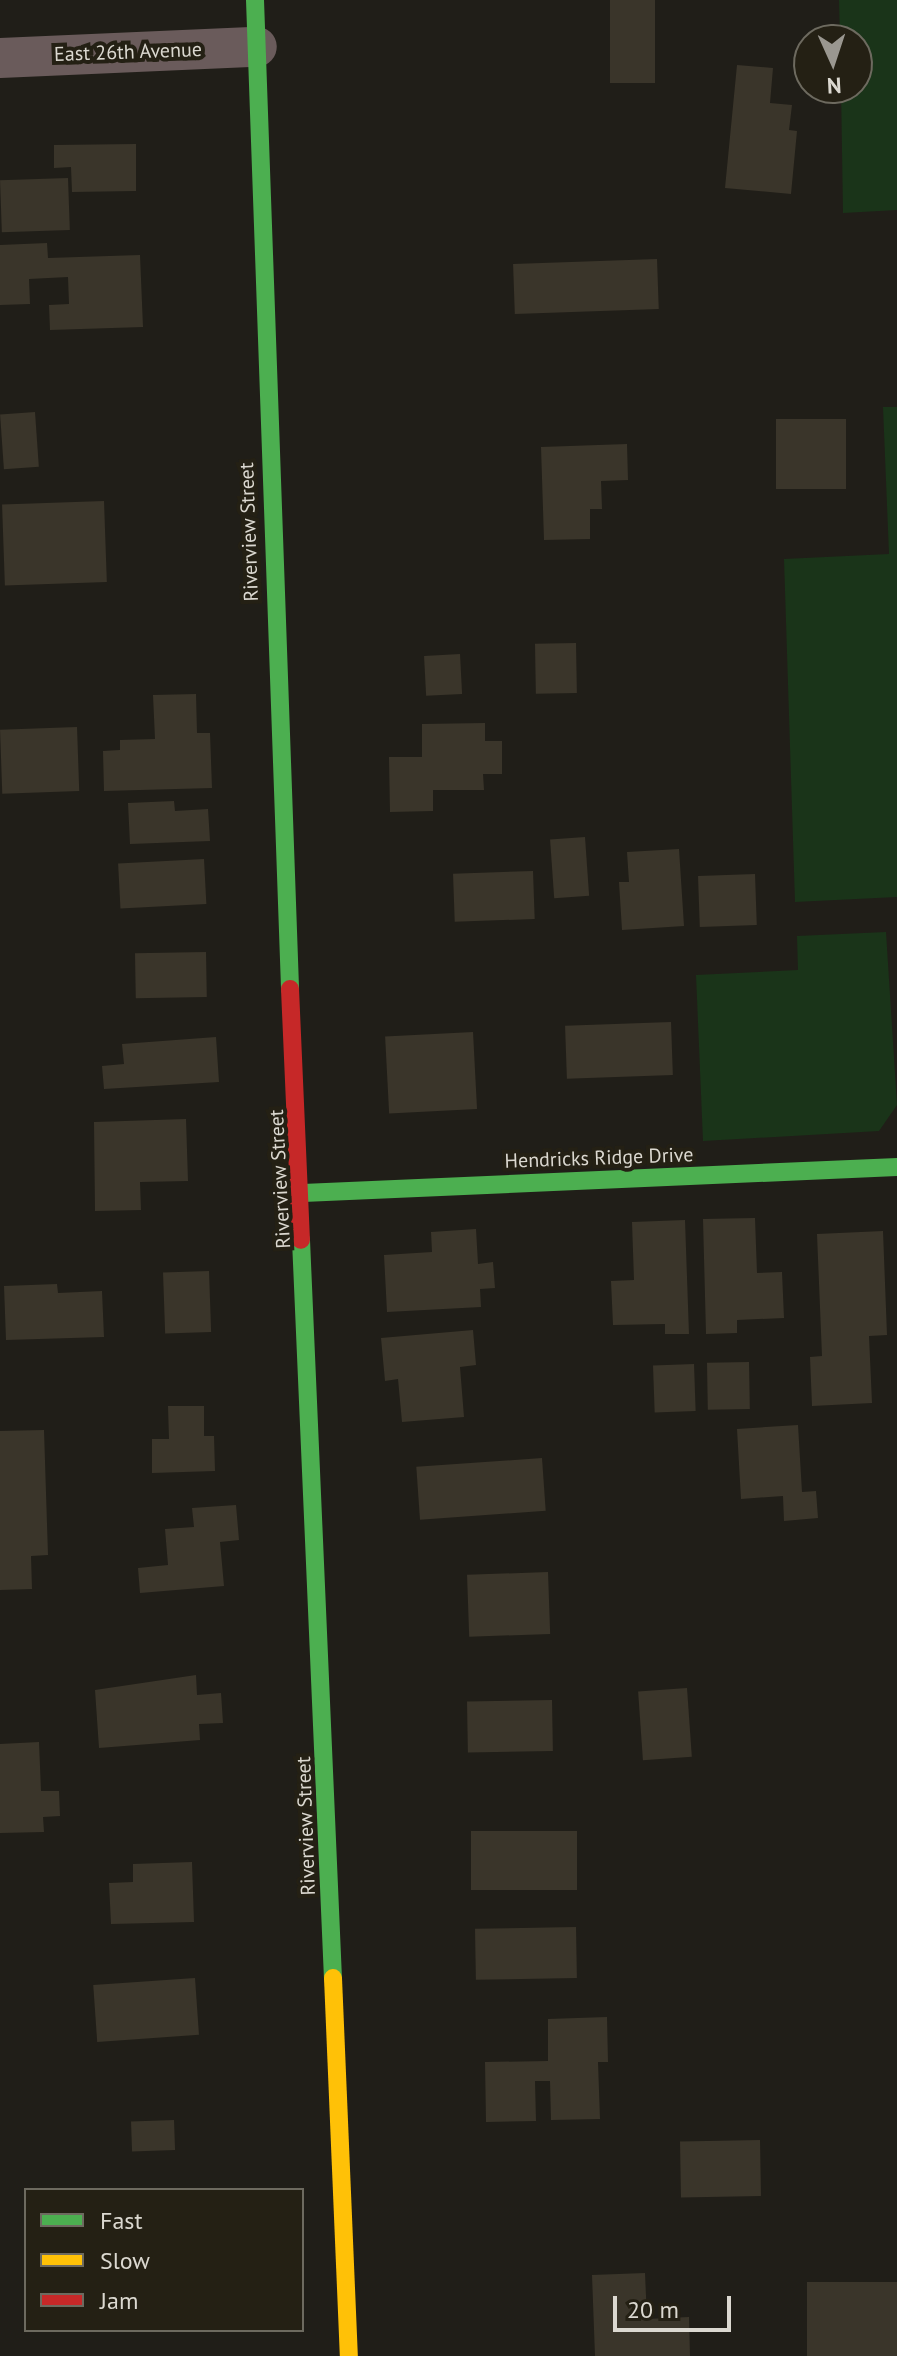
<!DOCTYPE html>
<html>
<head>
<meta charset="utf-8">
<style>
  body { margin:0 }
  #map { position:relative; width:897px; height:2356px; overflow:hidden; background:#201e18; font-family:"PT Sans",sans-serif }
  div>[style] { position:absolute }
  .green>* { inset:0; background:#1a3419 }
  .building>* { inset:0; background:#3a352a; transform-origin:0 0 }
  .street>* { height:40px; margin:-20px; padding:0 20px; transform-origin:20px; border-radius:20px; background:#6a5b5b }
  .fast>* { height:18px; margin:-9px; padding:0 9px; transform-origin:9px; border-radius:9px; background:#4caf50 }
  .slow>* { height:18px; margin:-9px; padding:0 9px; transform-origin:9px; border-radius:9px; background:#ffc107 }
  .jam>* { height:18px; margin:-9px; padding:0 9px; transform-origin:9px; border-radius:9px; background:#c62828 }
  span { translate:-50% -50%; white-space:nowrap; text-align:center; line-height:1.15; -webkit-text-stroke:8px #242014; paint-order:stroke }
  .street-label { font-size:20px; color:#dbd8d0 }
  .legend { position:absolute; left:24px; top:2188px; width:280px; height:144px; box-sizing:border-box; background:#242014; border:2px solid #6d6a5f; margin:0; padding:10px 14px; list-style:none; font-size:24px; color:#dbd8d0 }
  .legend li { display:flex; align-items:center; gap:16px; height:40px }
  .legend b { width:40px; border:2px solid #6d6a5f }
  .north { position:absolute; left:793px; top:24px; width:80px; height:80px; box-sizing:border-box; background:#242014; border:2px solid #6d6a5f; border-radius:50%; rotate:177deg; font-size:22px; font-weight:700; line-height:32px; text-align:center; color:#dbd8d0 }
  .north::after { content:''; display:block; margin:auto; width:28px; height:36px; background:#9a9790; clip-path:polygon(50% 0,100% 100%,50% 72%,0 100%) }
  .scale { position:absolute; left:613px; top:2296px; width:118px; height:36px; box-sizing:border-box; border:4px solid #dbd8d0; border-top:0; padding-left:10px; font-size:24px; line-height:28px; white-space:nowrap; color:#dbd8d0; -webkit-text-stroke:6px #242014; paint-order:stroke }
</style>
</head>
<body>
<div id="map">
  <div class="green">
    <i style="clip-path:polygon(839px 0,897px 0,897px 210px,843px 213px,841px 88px,857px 88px,857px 40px,840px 40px)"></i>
    <i style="clip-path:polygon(883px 407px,897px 407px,897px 897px,795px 902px,784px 559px,889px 554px)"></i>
    <i style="clip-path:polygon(886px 932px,897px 1105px,879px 1131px,703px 1141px,696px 975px,798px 970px,797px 936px)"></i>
  </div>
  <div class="building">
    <i style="left:610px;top:0;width:45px;height:83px"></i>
    <i style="clip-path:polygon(737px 65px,773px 68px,770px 103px,792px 105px,789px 130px,797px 131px,791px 194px,725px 188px)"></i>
    <i style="clip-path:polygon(136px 144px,136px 191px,72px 192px,71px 167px,54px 168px,54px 145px)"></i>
    <i style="left:68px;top:178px;width:52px;height:68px;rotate:88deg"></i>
    <i style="clip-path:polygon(47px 243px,48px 258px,140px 255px,143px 327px,50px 330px,49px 305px,69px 304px,68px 277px,29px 279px,30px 304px,0 305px,0 245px)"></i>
    <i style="left:657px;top:259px;width:50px;height:144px;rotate:88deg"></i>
    <i style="left:35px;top:412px;width:55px;height:35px;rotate:86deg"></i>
    <i style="left:846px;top:419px;width:70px;height:70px;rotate:90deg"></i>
    <i style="clip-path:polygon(627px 444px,628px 480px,601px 481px,602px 509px,590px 509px,590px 539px,544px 540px,541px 447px)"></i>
    <i style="left:104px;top:501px;width:81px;height:102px;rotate:88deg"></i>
    <i style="left:576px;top:643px;width:50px;height:41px;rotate:89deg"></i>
    <i style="left:460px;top:654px;width:40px;height:36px;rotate:87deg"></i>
    <i style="clip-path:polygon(196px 694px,197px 733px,210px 733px,212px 788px,104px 791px,103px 751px,120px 750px,120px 740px,155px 739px,153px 695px)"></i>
    <i style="clip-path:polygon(485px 723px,485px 741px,502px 741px,502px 774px,483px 774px,484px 790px,433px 790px,433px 811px,390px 812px,389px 757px,422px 757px,422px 724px)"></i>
    <i style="left:77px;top:727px;width:64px;height:77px;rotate:88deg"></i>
    <i style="clip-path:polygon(174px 801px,175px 811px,208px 809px,210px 841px,130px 844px,128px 803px)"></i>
    <i style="left:585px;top:837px;width:59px;height:35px;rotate:86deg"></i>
    <i style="clip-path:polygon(679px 849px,684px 926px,622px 930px,619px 882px,629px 882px,627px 852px)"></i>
    <i style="left:204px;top:859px;width:45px;height:86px;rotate:87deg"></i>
    <i style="left:533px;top:871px;width:48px;height:80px;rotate:88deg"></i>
    <i style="left:755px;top:874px;width:51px;height:57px;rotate:88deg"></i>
    <i style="left:206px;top:952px;width:45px;height:71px;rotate:89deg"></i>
    <i style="left:671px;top:1022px;width:53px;height:106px;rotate:88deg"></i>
    <i style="left:473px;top:1032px;width:77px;height:88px;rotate:87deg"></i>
    <i style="clip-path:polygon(216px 1037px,219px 1082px,104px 1089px,102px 1066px,124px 1064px,122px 1044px)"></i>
    <i style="clip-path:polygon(186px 1119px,188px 1181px,140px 1182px,141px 1210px,95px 1211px,94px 1122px)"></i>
    <i style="clip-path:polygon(755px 1218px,757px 1273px,782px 1272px,784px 1318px,737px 1320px,737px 1333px,706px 1334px,703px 1219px)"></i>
    <i style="clip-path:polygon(685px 1220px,689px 1334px,665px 1334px,665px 1324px,613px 1325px,611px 1281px,634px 1280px,632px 1222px)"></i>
    <i style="clip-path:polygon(476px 1229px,478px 1264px,493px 1262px,495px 1288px,480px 1289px,481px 1307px,387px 1312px,384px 1255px,432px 1252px,431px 1232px)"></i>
    <i style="clip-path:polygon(883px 1231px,887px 1335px,869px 1336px,872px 1403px,812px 1406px,810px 1357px,822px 1356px,817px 1234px)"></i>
    <i style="left:209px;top:1271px;width:61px;height:46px;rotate:88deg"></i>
    <i style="clip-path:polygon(57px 1284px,58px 1293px,102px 1291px,104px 1337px,6px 1340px,4px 1286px)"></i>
    <i style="clip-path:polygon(473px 1330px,476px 1365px,460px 1367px,464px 1417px,402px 1422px,398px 1379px,385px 1381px,381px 1338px)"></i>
    <i style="left:749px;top:1362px;width:47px;height:42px;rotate:89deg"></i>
    <i style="left:694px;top:1364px;width:47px;height:41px;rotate:88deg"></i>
    <i style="clip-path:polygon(168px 1406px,204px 1406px,204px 1436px,214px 1436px,215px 1471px,152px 1473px,152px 1439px,169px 1439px)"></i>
    <i style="clip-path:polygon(798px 1425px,802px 1492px,816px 1491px,818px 1518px,784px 1521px,783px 1496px,741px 1499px,737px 1429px)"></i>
    <i style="clip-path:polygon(44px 1430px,48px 1555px,31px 1556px,32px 1589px,0 1590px,0 1431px)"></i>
    <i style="left:542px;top:1458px;width:53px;height:126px;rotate:86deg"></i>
    <i style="clip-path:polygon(236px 1505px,239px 1540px,220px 1542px,224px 1586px,140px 1593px,138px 1568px,168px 1565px,165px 1529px,194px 1527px,192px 1508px)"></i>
    <i style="left:548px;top:1572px;width:62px;height:81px;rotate:88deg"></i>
    <i style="clip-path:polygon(196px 1675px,197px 1695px,221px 1693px,223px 1723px,199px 1724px,200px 1740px,99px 1748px,95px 1690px)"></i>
    <i style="left:687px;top:1688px;width:69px;height:49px;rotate:86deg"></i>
    <i style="left:552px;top:1700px;width:51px;height:85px;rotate:89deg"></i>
    <i style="clip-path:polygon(39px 1742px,41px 1791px,59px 1791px,60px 1816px,43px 1817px,44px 1832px,0 1833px,0 1744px)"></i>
    <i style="left:471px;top:1831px;width:106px;height:59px"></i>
    <i style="clip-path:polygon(192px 1862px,194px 1922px,111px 1924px,109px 1883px,133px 1882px,133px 1864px)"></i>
    <i style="left:576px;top:1927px;width:51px;height:101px;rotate:89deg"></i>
    <i style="left:195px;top:1978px;width:57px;height:102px;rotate:86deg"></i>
    <i style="clip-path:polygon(607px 2017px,608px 2062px,598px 2062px,600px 2119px,551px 2120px,550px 2081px,535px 2081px,536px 2121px,486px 2122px,485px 2062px,548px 2061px,548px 2019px)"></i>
    <i style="left:174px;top:2120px;width:30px;height:43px;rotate:88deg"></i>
    <i style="left:760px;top:2140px;width:56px;height:80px;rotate:89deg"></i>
    <i style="clip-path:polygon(645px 2273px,647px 2319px,689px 2317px,690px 2356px,595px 2356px,592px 2275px)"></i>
    <i style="left:897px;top:2282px;width:74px;height:90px;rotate:90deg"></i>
  </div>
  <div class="street">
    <i style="left:0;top:58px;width:257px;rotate:-2.5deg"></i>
  </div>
  <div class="fast">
    <i style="left:255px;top:0;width:990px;rotate:87.97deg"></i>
    <i style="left:303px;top:1193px;width:595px;rotate:-2.51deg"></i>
    <i style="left:301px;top:1240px;width:739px;rotate:87.52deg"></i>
  </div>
  <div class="slow">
    <i style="left:333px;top:1978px;width:378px;rotate:87.6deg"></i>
  </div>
  <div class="jam">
    <i style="left:290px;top:989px;width:251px;rotate:87.5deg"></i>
  </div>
  <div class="street-label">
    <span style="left:128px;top:52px;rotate:-2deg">East 26th Avenue</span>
    <span style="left:249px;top:532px;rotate:-92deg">Riverview Street</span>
    <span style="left:599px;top:1158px;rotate:-2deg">Hendricks Ridge Drive</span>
    <span style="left:280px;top:1179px;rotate:-93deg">Riverview Street</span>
    <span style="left:306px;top:1826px;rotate:-92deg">Riverview Street</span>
  </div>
  <ul class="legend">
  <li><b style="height:10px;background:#4caf50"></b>Fast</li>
  <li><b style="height:10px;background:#ffc107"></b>Slow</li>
  <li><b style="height:10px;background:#c62828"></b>Jam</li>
  </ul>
  <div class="north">N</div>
  <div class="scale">20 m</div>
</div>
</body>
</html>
